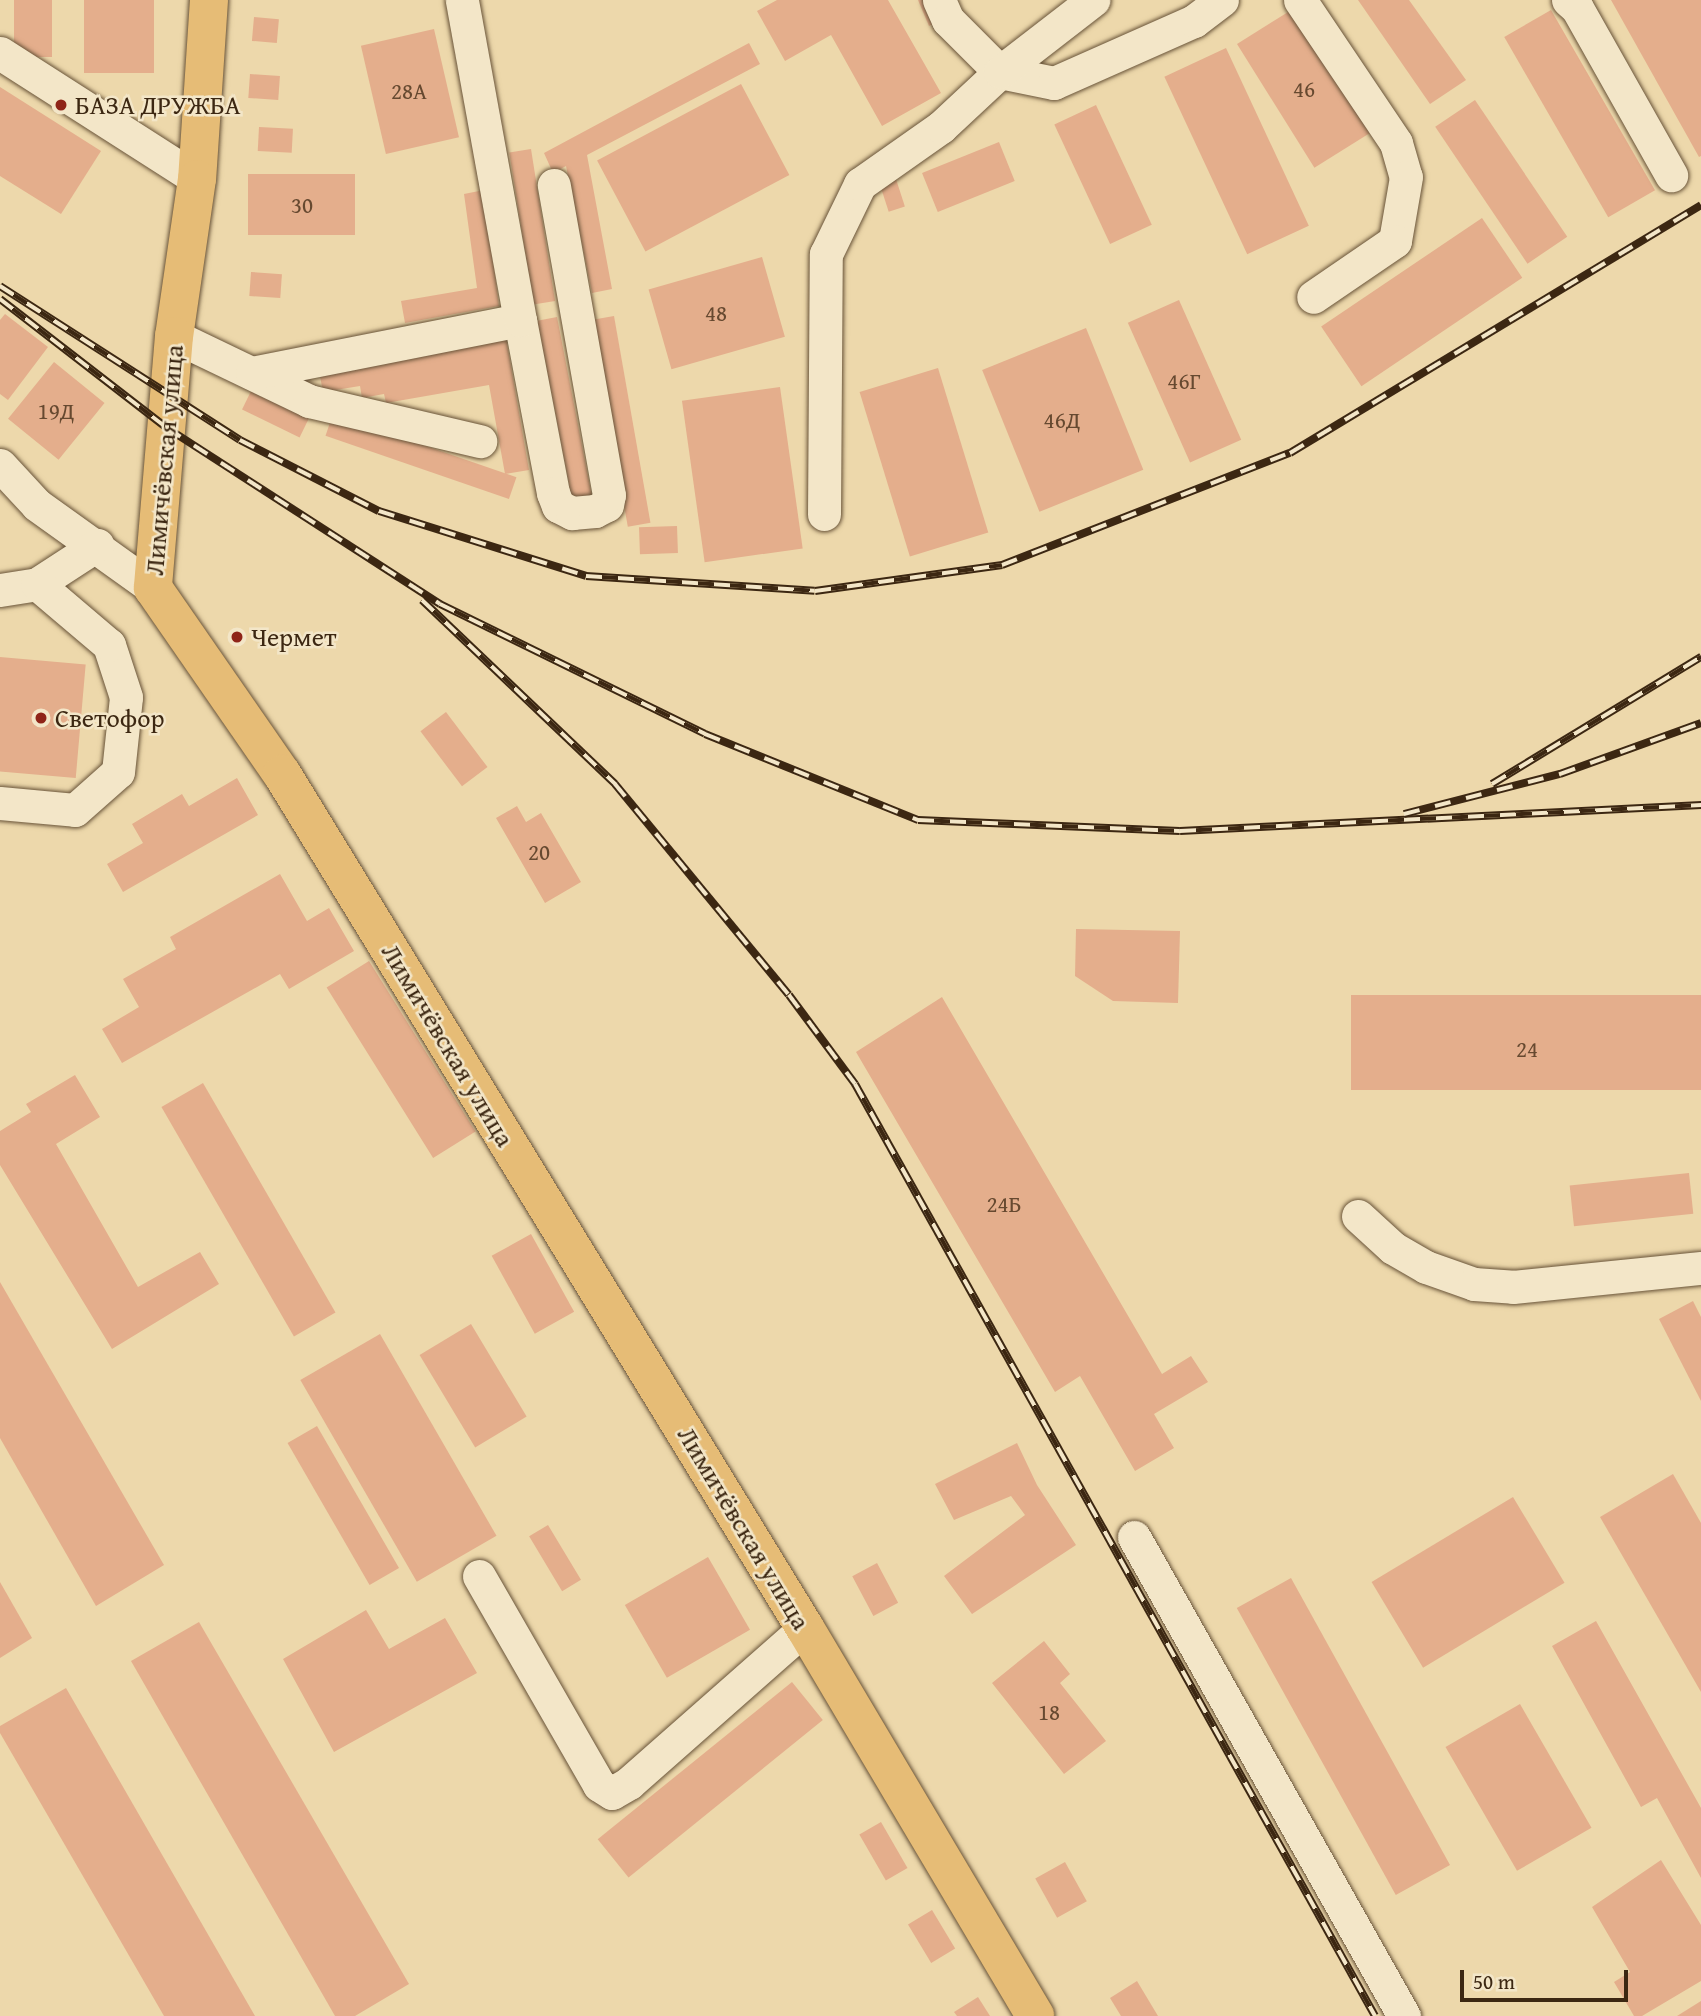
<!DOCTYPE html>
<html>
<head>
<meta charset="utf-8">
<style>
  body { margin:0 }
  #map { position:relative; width:1701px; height:2016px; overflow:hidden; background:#edd8ab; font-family:"Gentium Book Plus",serif }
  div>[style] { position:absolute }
  .building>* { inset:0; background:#e4ae8c; transform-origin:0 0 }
  .roads { filter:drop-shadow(0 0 2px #685338) drop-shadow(0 0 2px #685338) }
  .minor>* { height:33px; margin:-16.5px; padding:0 16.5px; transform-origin:16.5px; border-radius:16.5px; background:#f3e6c8 }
  .major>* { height:38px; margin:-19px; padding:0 19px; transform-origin:19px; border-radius:19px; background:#e6bc76 }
  .rail>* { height:8px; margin-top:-4px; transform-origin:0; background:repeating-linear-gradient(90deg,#f3e6c8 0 16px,#3c2712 0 32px); box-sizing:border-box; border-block:2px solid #3c2712 }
  .dots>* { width:19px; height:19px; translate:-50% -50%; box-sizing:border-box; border:4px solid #f3e6c8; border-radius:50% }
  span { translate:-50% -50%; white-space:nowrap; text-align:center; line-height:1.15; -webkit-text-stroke:5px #f3e6c8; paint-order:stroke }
  .number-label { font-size:23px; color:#664930 }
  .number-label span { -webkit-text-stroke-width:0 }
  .poi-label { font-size:26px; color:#3c2712 }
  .left { translate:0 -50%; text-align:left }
  .street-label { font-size:26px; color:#3c2712 }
  .scale { position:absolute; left:1460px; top:1970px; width:168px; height:32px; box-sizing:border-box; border:4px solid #3c2712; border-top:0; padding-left:9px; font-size:21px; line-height:24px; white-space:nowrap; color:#3c2712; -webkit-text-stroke:5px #f3e6c8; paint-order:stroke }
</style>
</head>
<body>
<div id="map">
  <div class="building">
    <i style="left:14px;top:0;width:38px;height:57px"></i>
    <i style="left:84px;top:0;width:70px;height:73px"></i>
    <i style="clip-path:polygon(777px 0,888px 0,941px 93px,882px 126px,831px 35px,785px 61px,757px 11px)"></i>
    <i style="clip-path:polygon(918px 0,929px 0,939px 21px,929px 26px)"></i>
    <i style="clip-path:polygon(1358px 0,1409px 0,1466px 80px,1430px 104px)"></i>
    <i style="clip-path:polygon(1611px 0,1701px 0,1701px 156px,1699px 157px)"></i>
    <i style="left:1293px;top:9px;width:146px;height:66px;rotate:58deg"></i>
    <i style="left:1551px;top:10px;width:208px;height:54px;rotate:60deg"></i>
    <i style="left:254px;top:17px;width:25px;height:24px;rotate:5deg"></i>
    <i style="left:434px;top:29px;width:111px;height:75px;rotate:77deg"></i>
    <i style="clip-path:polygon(749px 43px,760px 64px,587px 155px,612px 289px,592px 293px,566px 166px,553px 173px,544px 153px)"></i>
    <i style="left:1226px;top:48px;width:196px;height:68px;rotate:65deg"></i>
    <i style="left:250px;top:74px;width:30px;height:24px;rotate:4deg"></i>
    <i style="left:741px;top:84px;width:103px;height:163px;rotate:62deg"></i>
    <i style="clip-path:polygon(0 87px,101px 151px,61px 214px,0 176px)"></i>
    <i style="left:1475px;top:100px;width:165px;height:48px;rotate:56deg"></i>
    <i style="left:1096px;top:105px;width:132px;height:46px;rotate:65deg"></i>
    <i style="left:259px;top:127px;width:34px;height:24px;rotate:3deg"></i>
    <i style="left:999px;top:142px;width:42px;height:83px;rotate:68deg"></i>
    <i style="left:531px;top:149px;width:154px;height:22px;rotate:81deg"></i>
    <i style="left:355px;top:174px;width:61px;height:107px;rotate:90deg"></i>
    <i style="left:895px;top:176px;width:32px;height:17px;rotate:72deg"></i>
    <i style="clip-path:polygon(484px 190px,499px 306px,405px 323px,401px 301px,477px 288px,464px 194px)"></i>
    <i style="left:1482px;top:218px;width:72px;height:194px;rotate:56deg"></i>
    <i style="left:762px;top:257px;width:83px;height:118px;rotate:74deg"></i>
    <i style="left:251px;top:272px;width:31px;height:24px;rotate:4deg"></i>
    <i style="left:1179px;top:300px;width:153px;height:56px;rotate:66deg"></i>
    <i style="clip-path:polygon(5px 314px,48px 347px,8px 400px,0 394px,0 320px)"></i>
    <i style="left:614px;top:316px;width:210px;height:23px;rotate:80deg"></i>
    <i style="left:557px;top:317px;width:187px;height:20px;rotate:79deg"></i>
    <i style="left:1086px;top:328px;width:153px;height:112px;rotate:68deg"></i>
    <i style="clip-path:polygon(506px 338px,529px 470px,505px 474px,489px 385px,386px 403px,384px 394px,362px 398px,360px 386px,323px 392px,319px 371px)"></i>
    <i style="left:54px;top:362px;width:65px;height:73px;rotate:39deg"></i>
    <i style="left:938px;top:368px;width:172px;height:82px;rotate:73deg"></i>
    <i style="left:253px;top:387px;width:64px;height:25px;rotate:26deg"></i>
    <i style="left:780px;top:387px;width:163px;height:99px;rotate:82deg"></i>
    <i style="left:333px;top:414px;width:194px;height:23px;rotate:19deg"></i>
    <i style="left:677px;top:526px;width:27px;height:38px;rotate:88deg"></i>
    <i style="left:0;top:657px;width:86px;height:114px;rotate:5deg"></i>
    <i style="left:446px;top:712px;width:69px;height:32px;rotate:53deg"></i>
    <i style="clip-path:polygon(237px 778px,258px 815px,123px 892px,107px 864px,143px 843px,132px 824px,182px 794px,189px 806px)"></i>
    <i style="clip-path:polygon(517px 806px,526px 822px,541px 813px,581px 882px,545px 903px,496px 818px)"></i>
    <i style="clip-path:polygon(280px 874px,307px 921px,329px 908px,354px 951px,289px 989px,280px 974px,122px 1063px,102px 1029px,139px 1007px,123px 979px,176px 949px,170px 937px)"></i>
    <i style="clip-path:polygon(1076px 929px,1180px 931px,1178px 1003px,1113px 1001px,1075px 976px)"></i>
    <i style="left:369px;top:961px;width:201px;height:50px;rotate:58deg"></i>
    <i style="left:1701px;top:995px;width:95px;height:350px;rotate:90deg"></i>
    <i style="clip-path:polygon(942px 997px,1162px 1374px,1191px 1356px,1208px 1382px,1154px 1414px,1174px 1448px,1135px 1471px,1080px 1376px,1055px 1392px,856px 1052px)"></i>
    <i style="clip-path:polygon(75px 1075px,100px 1117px,56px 1144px,138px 1287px,200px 1252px,219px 1284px,112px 1349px,0 1165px,0 1131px,31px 1112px,26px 1104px)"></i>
    <i style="left:203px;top:1083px;width:265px;height:48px;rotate:60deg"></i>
    <i style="left:1689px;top:1173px;width:41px;height:120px;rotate:84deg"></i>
    <i style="left:531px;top:1234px;width:89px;height:45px;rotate:61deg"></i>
    <i style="clip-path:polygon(0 1282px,164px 1565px,96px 1606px,0 1438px)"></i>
    <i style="clip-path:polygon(1693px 1301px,1701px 1317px,1701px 1401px,1659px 1319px)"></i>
    <i style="left:471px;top:1324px;width:108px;height:60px;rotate:59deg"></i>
    <i style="left:380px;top:1334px;width:233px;height:92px;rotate:60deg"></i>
    <i style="left:317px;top:1426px;width:164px;height:34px;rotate:60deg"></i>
    <i style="clip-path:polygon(1017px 1443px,1037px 1485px,1076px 1545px,972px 1614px,944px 1576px,1025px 1515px,1011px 1496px,954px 1520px,935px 1484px)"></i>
    <i style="clip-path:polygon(1673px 1474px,1701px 1523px,1701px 1692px,1600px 1517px)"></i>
    <i style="left:1513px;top:1497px;width:100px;height:165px;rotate:59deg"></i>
    <i style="left:548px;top:1525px;width:64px;height:22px;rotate:59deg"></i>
    <i style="left:708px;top:1557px;width:84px;height:96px;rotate:60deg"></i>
    <i style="left:877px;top:1563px;width:45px;height:28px;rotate:62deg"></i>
    <i style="left:1291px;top:1578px;width:328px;height:62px;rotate:61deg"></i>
    <i style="clip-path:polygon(0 1582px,32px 1638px,0 1658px)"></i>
    <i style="clip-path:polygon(366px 1610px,389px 1649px,445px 1618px,477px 1673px,334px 1752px,283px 1659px)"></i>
    <i style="clip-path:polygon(1596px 1621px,1701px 1808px,1701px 1878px,1657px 1798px,1641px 1807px,1552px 1646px)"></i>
    <i style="clip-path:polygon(199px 1622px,409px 1984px,355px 2016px,335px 2016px,131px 1661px)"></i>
    <i style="clip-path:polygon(1044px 1641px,1070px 1674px,1060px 1683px,1106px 1741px,1064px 1774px,992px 1683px)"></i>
    <i style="left:792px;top:1682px;width:49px;height:250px;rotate:51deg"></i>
    <i style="clip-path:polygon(66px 1688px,255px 2016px,164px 2016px,0 1733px,0 1726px)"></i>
    <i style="left:1520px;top:1704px;width:143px;height:86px;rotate:60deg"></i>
    <i style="left:881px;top:1822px;width:53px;height:25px;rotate:60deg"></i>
    <i style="clip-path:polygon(1661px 1860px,1701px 1925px,1701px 1981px,1642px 2016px,1634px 2016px,1614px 1982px,1630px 1972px,1592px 1907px)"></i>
    <i style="left:1065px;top:1862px;width:45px;height:34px;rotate:61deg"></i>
    <i style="left:932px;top:1910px;width:45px;height:28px;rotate:59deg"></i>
    <i style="clip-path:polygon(1137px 1981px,1158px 2016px,1121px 2016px,1110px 1998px)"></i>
    <i style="clip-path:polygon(978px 1997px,990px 2016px,957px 2016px,954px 2012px)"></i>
    <i style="clip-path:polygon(1701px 2001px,1701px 2016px,1677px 2016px)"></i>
  </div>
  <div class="roads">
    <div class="minor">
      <i style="left:939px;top:0;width:22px;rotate:66deg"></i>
      <i style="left:948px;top:20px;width:74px;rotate:45deg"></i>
      <i style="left:1000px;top:72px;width:55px;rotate:11.5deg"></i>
      <i style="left:1054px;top:83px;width:153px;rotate:-23.9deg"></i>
      <i style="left:1194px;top:21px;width:35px;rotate:-37deg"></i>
      <i style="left:1300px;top:0;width:172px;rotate:56.1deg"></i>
      <i style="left:1396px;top:143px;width:35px;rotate:74deg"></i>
      <i style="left:1406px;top:177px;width:65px;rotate:99.8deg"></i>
      <i style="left:1395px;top:241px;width:99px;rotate:145.7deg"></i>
      <i style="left:1568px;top:0;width:12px;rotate:42deg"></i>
      <i style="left:1577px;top:8px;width:192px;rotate:60.6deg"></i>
      <i style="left:0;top:53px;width:234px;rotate:32.6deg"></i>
      <i style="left:520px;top:320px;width:176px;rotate:79.2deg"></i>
      <i style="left:553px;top:493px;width:14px;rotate:69deg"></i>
      <i style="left:558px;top:506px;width:16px;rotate:27deg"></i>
      <i style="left:572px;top:513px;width:23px;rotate:-5deg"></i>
      <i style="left:595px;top:511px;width:13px;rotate:-27deg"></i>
      <i style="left:607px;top:505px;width:10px;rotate:-79deg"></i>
      <i style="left:609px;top:495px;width:315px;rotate:-100.1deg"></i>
      <i style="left:174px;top:336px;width:150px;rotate:25.7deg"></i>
      <i style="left:309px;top:401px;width:176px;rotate:13.2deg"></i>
      <i style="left:252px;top:373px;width:273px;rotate:-11.2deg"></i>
      <i style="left:520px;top:320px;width:325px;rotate:-100.3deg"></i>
      <i style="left:0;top:465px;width:54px;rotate:47.2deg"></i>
      <i style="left:37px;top:505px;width:143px;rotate:35.6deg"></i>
      <i style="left:824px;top:514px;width:260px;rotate:-89.6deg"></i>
      <i style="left:826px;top:254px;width:78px;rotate:-64.1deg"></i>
      <i style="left:860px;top:184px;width:99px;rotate:-35.1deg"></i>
      <i style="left:941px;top:127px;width:81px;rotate:-43deg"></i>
      <i style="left:1000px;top:72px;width:118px;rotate:-37.7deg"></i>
      <i style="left:0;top:590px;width:37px;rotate:-9deg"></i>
      <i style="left:37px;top:584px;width:72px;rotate:-33deg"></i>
      <i style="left:0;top:803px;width:75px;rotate:5.3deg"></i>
      <i style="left:75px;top:810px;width:57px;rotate:-41.5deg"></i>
      <i style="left:118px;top:772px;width:75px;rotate:-83.9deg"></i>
      <i style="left:126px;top:697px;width:55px;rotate:-108.1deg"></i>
      <i style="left:109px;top:645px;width:94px;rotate:-139.7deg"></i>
      <i style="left:1358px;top:1216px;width:47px;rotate:42.4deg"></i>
      <i style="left:1393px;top:1248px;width:38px;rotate:30deg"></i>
      <i style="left:1426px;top:1267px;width:51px;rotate:19.5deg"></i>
      <i style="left:1474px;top:1284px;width:39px;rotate:4deg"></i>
      <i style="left:1513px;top:1287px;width:189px;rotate:-5.8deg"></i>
      <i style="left:1134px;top:1537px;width:550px;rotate:60.59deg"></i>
      <i style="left:479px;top:1576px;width:241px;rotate:60.1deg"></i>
      <i style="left:599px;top:1785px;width:15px;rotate:32deg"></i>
      <i style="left:612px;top:1793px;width:20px;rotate:-30deg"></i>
      <i style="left:629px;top:1783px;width:235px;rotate:-41.4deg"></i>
    </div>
    <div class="major">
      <i style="left:209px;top:0;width:179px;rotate:93.8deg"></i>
      <i style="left:197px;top:179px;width:159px;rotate:98.3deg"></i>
      <i style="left:174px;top:336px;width:253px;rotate:94.8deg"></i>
      <i style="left:153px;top:588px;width:226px;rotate:55.3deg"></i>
      <i style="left:282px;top:774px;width:1001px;rotate:58.52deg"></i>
      <i style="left:805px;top:1628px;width:451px;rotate:59.3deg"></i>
    </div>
  </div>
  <div class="rail">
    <i style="left:0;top:286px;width:285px;rotate:32.7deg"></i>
    <i style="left:240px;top:440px;width:156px;rotate:27.1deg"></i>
    <i style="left:379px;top:511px;width:217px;rotate:17.4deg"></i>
    <i style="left:586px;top:576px;width:229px;rotate:3.7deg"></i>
    <i style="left:815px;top:591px;width:189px;rotate:-7.9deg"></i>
    <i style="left:1002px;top:565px;width:309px;rotate:-21.3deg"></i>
    <i style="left:1290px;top:453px;width:480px;rotate:-31.1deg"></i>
    <i style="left:0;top:299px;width:211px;rotate:37.7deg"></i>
    <i style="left:167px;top:428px;width:325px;rotate:32.8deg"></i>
    <i style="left:440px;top:604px;width:295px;rotate:26.1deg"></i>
    <i style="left:705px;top:734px;width:230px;rotate:22deg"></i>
    <i style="left:918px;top:820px;width:262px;rotate:2.4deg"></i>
    <i style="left:1180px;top:831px;width:522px;rotate:-2.86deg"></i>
    <i style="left:422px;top:600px;width:267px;rotate:43.6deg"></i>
    <i style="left:615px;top:784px;width:273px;rotate:50.5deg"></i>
    <i style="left:789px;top:995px;width:111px;rotate:53.4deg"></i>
    <i style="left:855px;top:1084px;width:1067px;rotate:60.84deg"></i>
    <i style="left:1492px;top:784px;width:245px;rotate:-31.3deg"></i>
    <i style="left:1404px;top:814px;width:161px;rotate:-14.4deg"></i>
    <i style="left:1560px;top:774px;width:150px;rotate:-19.9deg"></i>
  </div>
  <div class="dots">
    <i style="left:61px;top:105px;background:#8f2418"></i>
    <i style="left:237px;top:637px;background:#8f2418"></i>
    <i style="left:41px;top:718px;background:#8f2418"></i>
  </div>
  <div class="number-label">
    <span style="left:1304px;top:89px">46</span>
    <span style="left:409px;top:91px">28А</span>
    <span style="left:302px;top:205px">30</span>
    <span style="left:716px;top:313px">48</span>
    <span style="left:1184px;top:381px">46Г</span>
    <span style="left:56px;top:411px">19Д</span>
    <span style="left:1062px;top:420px">46Д</span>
    <span style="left:539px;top:852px">20</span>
    <span style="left:1527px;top:1049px">24</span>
    <span style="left:1004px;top:1204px">24Б</span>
    <span style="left:1049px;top:1712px">18</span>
  </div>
  <div class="poi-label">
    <span class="left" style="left:75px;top:105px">БАЗА ДРУЖБА</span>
    <span class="left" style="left:251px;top:637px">Чермет</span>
    <span class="left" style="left:55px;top:718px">Светофор</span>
  </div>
  <div class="street-label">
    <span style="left:164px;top:460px;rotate:-85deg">Лимичёвская улица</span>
    <span style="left:448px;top:1045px;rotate:59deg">Лимичёвская улица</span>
    <span style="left:744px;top:1528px;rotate:59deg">Лимичёвская улица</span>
  </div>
  <div class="scale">50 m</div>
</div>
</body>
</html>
